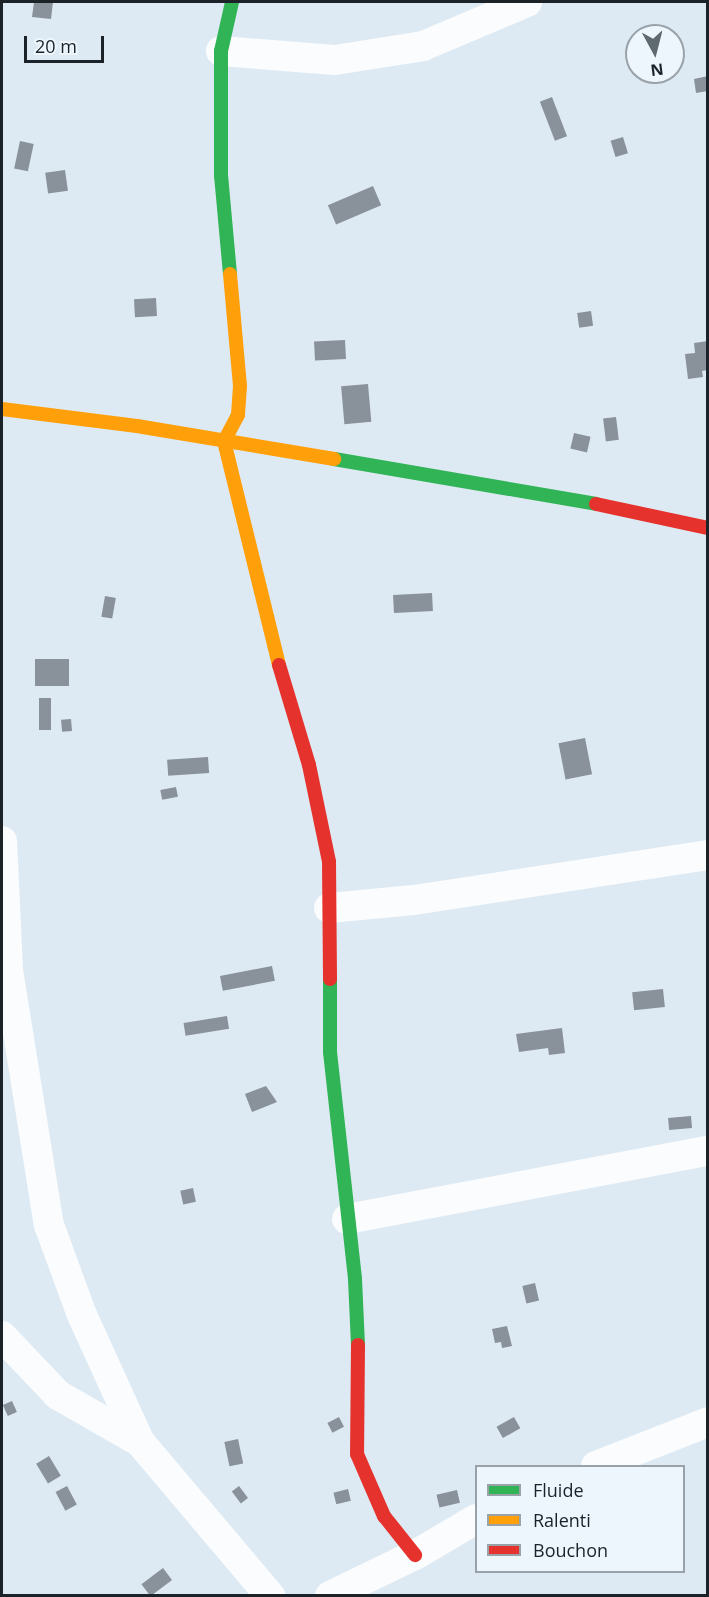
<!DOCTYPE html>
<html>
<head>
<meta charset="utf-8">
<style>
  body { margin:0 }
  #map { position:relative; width:709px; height:1597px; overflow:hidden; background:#deeaf3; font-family:"Open Sans",sans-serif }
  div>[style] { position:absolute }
  .building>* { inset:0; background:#89919a; transform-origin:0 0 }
  .street>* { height:30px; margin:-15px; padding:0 15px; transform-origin:15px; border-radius:15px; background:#fafcfd }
  .fast>* { height:14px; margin:-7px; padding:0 7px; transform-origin:7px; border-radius:7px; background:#30b455 }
  .slow>* { height:14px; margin:-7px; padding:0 7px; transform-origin:7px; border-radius:7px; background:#ff9f0a }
  .jam>* { height:14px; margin:-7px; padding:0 7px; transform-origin:7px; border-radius:7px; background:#e5322d }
  span { translate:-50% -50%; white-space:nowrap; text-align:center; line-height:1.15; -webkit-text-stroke:6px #edf6fd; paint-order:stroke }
  .frame { position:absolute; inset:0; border:3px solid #1b2329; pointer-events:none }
  .legend { position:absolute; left:475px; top:1465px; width:210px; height:108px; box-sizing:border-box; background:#edf6fd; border:2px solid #99a2a8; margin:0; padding:8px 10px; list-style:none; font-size:18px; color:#1b2329 }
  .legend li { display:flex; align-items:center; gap:12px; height:30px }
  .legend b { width:30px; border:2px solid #99a2a8 }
  .north { position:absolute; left:625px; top:24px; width:60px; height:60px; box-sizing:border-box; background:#edf6fd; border:2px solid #99a2a8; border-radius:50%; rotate:173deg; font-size:16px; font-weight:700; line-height:24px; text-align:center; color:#1b2329 }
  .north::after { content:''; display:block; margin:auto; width:21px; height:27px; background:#5f6970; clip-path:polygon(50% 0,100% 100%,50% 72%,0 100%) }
  .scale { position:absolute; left:24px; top:36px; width:80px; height:27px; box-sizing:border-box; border:3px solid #1b2329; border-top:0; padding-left:8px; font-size:18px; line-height:21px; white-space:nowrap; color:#1b2329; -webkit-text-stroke:4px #edf6fd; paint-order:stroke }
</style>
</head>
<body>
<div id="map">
  <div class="building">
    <i style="clip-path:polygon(34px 2px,53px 2px,51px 19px,32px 17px)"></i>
    <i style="clip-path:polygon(708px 76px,708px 91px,696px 93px,694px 79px)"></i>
    <i style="left:552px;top:97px;width:42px;height:13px;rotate:69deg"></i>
    <i style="left:623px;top:137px;width:17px;height:13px;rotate:73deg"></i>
    <i style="left:20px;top:141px;width:14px;height:28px;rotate:12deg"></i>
    <i style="left:65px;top:170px;width:21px;height:20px;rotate:82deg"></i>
    <i style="left:373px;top:186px;width:21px;height:49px;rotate:67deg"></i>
    <i style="left:156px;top:298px;width:18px;height:22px;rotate:87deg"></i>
    <i style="left:591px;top:311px;width:15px;height:14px;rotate:82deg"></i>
    <i style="left:345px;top:340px;width:19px;height:31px;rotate:87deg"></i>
    <i style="clip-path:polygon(708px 341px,708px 370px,702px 371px,703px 377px,688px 379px,685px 354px,695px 353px,694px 343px)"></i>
    <i style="left:368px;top:384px;width:38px;height:27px;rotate:85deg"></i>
    <i style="left:616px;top:417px;width:23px;height:13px;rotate:83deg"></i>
    <i style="left:574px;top:433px;width:17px;height:16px;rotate:13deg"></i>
    <i style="left:432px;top:593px;width:18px;height:39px;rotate:87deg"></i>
    <i style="left:105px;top:596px;width:11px;height:21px;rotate:10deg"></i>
    <i style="left:35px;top:659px;width:34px;height:27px"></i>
    <i style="left:39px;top:698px;width:12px;height:32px"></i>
    <i style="left:71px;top:719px;width:12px;height:10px;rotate:85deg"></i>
    <i style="left:585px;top:738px;width:37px;height:27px;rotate:79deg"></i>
    <i style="left:208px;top:757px;width:16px;height:41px;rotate:86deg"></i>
    <i style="left:176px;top:787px;width:10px;height:16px;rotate:79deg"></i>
    <i style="left:272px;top:966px;width:15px;height:53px;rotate:79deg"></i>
    <i style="left:663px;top:989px;width:18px;height:31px;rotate:84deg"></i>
    <i style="left:227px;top:1016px;width:13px;height:44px;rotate:81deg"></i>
    <i style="clip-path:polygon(562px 1028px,565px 1053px,549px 1055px,548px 1048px,519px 1052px,516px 1034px)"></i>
    <i style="clip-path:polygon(266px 1086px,277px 1102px,252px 1112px,245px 1094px)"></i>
    <i style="left:691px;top:1116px;width:12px;height:23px;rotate:85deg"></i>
    <i style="left:193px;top:1188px;width:14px;height:13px;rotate:78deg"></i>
    <i style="left:535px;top:1283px;width:18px;height:13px;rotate:77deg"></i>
    <i style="clip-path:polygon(507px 1326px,512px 1346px,502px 1348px,501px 1342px,495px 1343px,492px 1329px)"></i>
    <i style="left:12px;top:1401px;width:12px;height:10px;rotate:66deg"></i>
    <i style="left:339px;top:1417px;width:11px;height:13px;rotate:63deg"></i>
    <i style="left:514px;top:1417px;width:13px;height:20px;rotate:61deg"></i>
    <i style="left:238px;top:1439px;width:25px;height:14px;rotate:78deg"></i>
    <i style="left:49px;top:1456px;width:23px;height:15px;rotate:59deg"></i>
    <i style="left:67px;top:1486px;width:21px;height:13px;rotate:62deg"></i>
    <i style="left:239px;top:1486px;width:15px;height:9px;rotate:53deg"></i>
    <i style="left:348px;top:1489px;width:12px;height:15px;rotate:76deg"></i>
    <i style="left:457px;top:1490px;width:13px;height:21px;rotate:77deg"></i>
    <i style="left:163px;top:1568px;width:15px;height:27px;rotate:53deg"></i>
  </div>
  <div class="street">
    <i style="left:221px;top:51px;width:114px;rotate:4.5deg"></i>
    <i style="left:335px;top:60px;width:89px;rotate:-9deg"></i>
    <i style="left:423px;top:46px;width:113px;rotate:-22.9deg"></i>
    <i style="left:2px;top:841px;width:129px;rotate:87.3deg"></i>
    <i style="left:8px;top:970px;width:258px;rotate:80.9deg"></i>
    <i style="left:49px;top:1225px;width:96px;rotate:69.9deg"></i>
    <i style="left:82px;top:1315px;width:140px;rotate:65.5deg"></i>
    <i style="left:329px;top:908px;width:85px;rotate:-5.4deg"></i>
    <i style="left:414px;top:900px;width:297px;rotate:-8.7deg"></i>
    <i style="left:347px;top:1219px;width:367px;rotate:-10.7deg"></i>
    <i style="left:2px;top:1336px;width:81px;rotate:46.5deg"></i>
    <i style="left:58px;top:1395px;width:95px;rotate:29.8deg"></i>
    <i style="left:140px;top:1442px;width:202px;rotate:49.8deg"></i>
    <i style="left:596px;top:1466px;width:120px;rotate:-21.4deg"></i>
    <i style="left:330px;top:1596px;width:94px;rotate:-25.8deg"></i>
    <i style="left:415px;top:1555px;width:71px;rotate:-30.5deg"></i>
  </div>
  <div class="fast">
    <i style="left:230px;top:274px;width:98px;rotate:-95.2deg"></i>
    <i style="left:221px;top:176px;width:125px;rotate:-90deg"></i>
    <i style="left:221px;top:51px;width:50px;rotate:-77.3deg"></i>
    <i style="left:334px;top:459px;width:266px;rotate:9.7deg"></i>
    <i style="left:330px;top:979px;width:73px;rotate:90deg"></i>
    <i style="left:330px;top:1052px;width:228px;rotate:83.7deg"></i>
    <i style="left:355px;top:1279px;width:66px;rotate:87.4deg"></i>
  </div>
  <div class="slow">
    <i style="left:230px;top:274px;width:112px;rotate:84.9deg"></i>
    <i style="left:240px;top:386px;width:29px;rotate:94deg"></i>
    <i style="left:238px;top:415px;width:30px;rotate:118deg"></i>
    <i style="left:224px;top:441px;width:231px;rotate:76.2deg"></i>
    <i style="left:2px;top:409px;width:136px;rotate:7.2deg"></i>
    <i style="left:137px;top:426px;width:200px;rotate:9.5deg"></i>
  </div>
  <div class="jam">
    <i style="left:596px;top:504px;width:115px;rotate:12.1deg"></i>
    <i style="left:279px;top:665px;width:104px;rotate:73.3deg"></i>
    <i style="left:309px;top:765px;width:99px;rotate:78.3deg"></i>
    <i style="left:329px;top:862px;width:117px;rotate:89.5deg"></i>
    <i style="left:358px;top:1345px;width:109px;rotate:90.5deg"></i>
    <i style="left:357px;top:1454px;width:68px;rotate:66.5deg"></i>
    <i style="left:384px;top:1516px;width:50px;rotate:51.5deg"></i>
  </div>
  <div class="frame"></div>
  <ul class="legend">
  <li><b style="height:8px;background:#30b455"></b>Fluide</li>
  <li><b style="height:8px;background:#ff9f0a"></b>Ralenti</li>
  <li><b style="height:8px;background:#e5322d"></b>Bouchon</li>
  </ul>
  <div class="north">N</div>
  <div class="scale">20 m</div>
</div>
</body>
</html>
